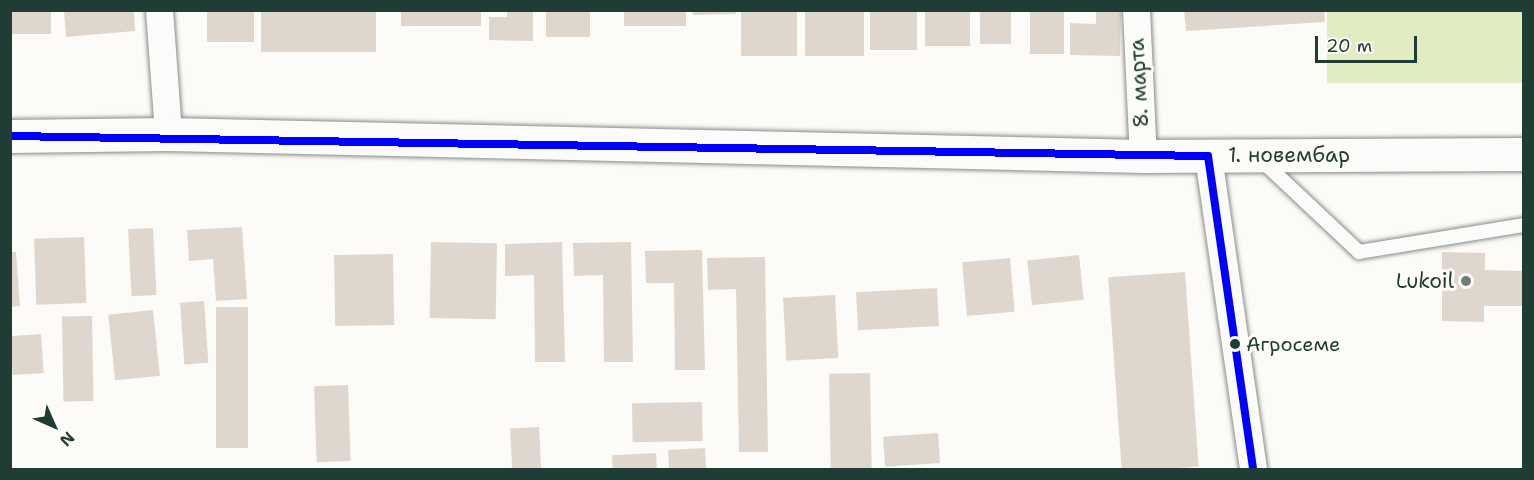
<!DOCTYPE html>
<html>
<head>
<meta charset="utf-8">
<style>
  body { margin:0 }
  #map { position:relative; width:1534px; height:480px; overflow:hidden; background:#fcfbf8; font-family:"Shantell Sans",sans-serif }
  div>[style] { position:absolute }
  .green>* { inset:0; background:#e1ecc2; transform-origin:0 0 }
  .building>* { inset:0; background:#dfd7ce; transform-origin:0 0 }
  .roads { filter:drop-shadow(0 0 2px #888d8a) drop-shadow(0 0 2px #888d8a) }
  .lane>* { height:14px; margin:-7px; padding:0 7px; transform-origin:7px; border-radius:7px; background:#fbfbf9 }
  .street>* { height:27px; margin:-13.5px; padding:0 13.5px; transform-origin:13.5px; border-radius:13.5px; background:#fbfbf9 }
  .secondary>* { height:33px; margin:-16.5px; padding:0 16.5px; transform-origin:16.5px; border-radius:16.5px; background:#fbfbf9 }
  .bus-1>* { height:8px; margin:-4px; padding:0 4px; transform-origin:4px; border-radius:4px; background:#00f }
  .dots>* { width:16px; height:16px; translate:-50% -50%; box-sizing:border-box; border:3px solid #fdfcf7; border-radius:50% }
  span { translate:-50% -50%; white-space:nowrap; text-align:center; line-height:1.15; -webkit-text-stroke:6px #fdfcf7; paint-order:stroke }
  .bus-label { font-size:20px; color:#1f3d34 }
  .left { translate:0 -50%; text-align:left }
  .street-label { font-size:21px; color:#1f3d34 }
  .poi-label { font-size:21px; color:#1f3d34 }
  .right { translate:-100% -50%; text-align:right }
  .frame { position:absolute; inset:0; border:12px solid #1f3d34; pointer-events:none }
  .north { position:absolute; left:24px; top:396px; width:60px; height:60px; -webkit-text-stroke:4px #fdfcf7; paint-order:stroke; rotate:135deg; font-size:16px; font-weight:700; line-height:24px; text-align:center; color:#1f3d34 }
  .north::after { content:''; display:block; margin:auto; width:21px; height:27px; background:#1f3d34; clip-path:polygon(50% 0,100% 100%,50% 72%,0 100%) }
  .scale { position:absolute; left:1315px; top:36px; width:102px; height:27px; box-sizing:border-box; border:3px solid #1f3d34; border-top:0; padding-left:8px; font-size:18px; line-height:21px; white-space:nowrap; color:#1f3d34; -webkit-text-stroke:4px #fdfcf7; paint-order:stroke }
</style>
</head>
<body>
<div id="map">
  <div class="green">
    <i style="left:1327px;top:11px;width:196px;height:72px"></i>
  </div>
  <div class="building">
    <i style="left:10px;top:10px;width:41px;height:24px"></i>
    <i style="clip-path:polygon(64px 10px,134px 10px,135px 31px,66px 37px)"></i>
    <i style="left:207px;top:10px;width:47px;height:32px"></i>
    <i style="left:261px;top:10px;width:115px;height:42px"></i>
    <i style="left:401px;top:10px;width:80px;height:16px"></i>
    <i style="clip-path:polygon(507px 10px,533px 10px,533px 41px,489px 40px,489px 17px,507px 17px)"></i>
    <i style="left:590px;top:10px;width:27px;height:44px;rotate:90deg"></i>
    <i style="left:624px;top:10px;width:62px;height:16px"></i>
    <i style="clip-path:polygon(692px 10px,736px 10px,736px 14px,693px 15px)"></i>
    <i style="left:741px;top:10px;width:56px;height:46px"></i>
    <i style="left:805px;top:10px;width:59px;height:46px"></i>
    <i style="left:870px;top:10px;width:47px;height:40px"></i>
    <i style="left:925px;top:10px;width:45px;height:36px"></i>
    <i style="left:980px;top:10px;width:31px;height:34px"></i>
    <i style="left:1030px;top:10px;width:34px;height:44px"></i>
    <i style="clip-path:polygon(1096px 10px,1121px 10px,1120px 56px,1070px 55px,1070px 23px,1096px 24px)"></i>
    <i style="clip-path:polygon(1184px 10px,1324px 10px,1325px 22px,1186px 31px)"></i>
    <i style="clip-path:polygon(242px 227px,247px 299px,216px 301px,213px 259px,189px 261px,187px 230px)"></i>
    <i style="left:153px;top:228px;width:67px;height:25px;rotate:87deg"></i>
    <i style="left:84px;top:237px;width:66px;height:50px;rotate:88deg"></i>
    <i style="left:431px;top:242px;width:66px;height:76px;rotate:1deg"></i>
    <i style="clip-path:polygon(562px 242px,565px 362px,535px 362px,534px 275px,505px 276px,505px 244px)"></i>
    <i style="clip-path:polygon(631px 242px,633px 362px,604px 362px,603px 275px,574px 276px,573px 243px)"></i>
    <i style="clip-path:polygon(702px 250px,705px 370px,675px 370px,674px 283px,646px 283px,645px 251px)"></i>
    <i style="clip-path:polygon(10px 252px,16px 252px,20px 306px,10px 307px)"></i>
    <i style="clip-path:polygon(1442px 252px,1485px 253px,1485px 270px,1524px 271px,1524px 306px,1484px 306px,1484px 322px,1442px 321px)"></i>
    <i style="left:393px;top:254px;width:71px;height:59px;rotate:89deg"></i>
    <i style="left:1079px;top:255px;width:45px;height:52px;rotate:84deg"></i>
    <i style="clip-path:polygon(765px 257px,768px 452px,739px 452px,736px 289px,708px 290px,707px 258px)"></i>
    <i style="left:1010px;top:258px;width:54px;height:48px;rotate:85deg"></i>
    <i style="left:1185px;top:272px;width:195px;height:77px;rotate:86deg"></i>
    <i style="left:937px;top:288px;width:38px;height:81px;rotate:87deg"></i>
    <i style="left:835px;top:295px;width:63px;height:52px;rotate:87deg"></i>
    <i style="left:204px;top:301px;width:62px;height:24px;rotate:86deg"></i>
    <i style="left:216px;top:307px;width:32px;height:141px"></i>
    <i style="left:153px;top:310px;width:66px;height:45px;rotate:84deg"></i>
    <i style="left:92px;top:316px;width:85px;height:30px;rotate:89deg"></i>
    <i style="left:41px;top:334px;width:39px;height:31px;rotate:86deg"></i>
    <i style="left:870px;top:373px;width:97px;height:41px;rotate:89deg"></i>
    <i style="left:348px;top:385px;width:76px;height:34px;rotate:88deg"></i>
    <i style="left:702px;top:402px;width:39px;height:70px;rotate:89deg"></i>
    <i style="left:539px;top:427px;width:43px;height:29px;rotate:87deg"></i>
    <i style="left:938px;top:433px;width:30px;height:55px;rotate:86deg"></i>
    <i style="left:705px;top:448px;width:22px;height:37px;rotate:87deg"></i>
    <i style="left:656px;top:453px;width:17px;height:44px;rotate:87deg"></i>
  </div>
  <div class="roads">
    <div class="lane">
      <i style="left:1260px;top:159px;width:136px;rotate:43.2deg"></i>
      <i style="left:1359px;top:252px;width:167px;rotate:-9.3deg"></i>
    </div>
    <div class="street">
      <i style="left:159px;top:10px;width:124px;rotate:85.8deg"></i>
      <i style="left:1136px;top:10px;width:146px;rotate:87.3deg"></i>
      <i style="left:1208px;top:156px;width:317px;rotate:81.8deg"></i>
    </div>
    <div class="secondary">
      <i style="left:10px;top:136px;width:158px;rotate:-0.7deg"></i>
      <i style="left:168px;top:134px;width:975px;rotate:1.29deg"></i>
      <i style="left:1143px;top:156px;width:381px;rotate:-0.3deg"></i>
    </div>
  </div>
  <div class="bus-1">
    <i style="left:10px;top:136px;width:1198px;rotate:0.96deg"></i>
    <i style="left:1208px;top:156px;width:317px;rotate:81.8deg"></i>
  </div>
  <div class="dots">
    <i style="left:1466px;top:281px;background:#6c8079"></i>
    <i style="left:1235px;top:344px;background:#1f3d34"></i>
  </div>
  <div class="bus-label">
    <span class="left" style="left:1246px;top:344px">Агросеме</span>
  </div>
  <div class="street-label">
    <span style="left:1139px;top:83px;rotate:-93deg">8. марта</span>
    <span style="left:1289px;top:155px">1. новембар</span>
  </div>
  <div class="poi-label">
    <span class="right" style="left:1454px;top:281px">Lukoil</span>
  </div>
  <div class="frame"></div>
  <div class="north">N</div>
  <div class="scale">20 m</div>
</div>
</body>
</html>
